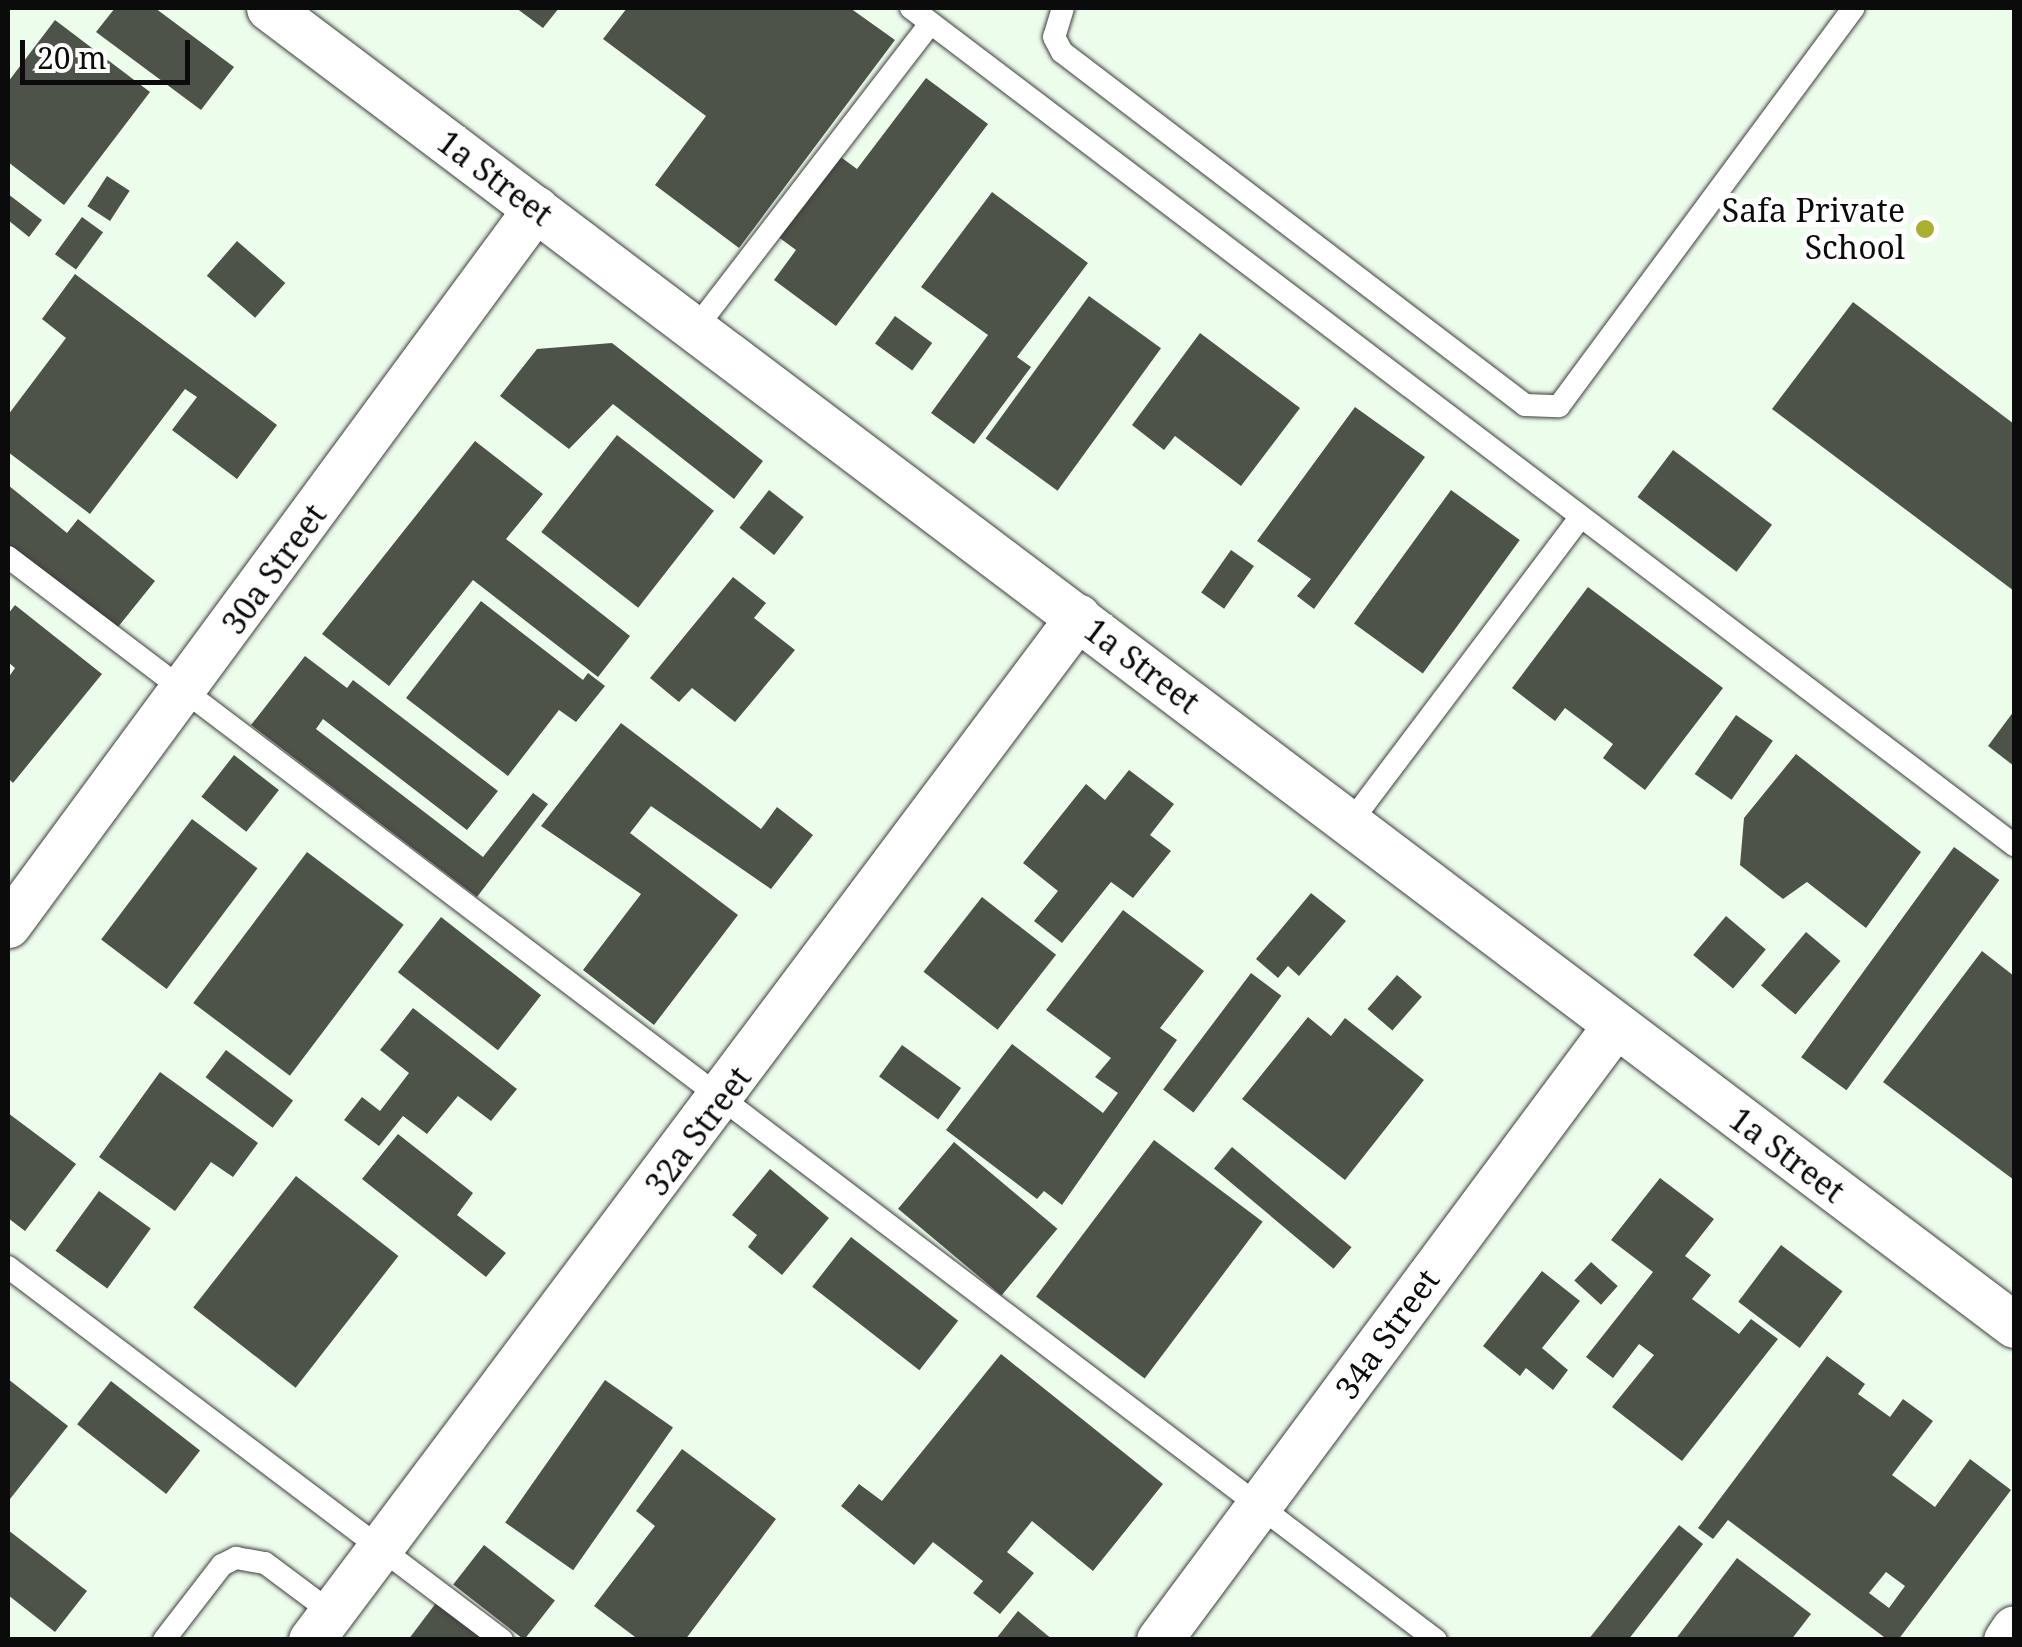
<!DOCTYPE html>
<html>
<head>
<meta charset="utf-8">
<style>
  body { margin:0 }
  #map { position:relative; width:2022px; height:1647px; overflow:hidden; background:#edfdec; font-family:"Noto Serif",serif }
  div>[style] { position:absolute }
  .building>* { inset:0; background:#4e5349; transform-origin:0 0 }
  .roads { filter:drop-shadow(0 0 2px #3e3e3e) drop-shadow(0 0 2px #3e3e3e) }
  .lane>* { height:22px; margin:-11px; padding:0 11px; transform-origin:11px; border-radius:11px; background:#fff }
  .street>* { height:45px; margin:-22.5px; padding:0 22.5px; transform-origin:22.5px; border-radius:22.5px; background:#fff }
  .dots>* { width:28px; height:28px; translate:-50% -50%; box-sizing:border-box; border:5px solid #fff; border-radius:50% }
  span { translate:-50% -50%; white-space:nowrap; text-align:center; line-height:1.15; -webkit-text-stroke:10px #fff; paint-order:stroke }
  .street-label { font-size:32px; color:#0b0b0b }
  .poi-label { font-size:32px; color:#0b0b0b }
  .right { translate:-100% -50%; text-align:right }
  .frame { position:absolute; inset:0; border:10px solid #0b0b0b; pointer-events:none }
  .scale { position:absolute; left:20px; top:40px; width:170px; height:45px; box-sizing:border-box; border:5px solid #0b0b0b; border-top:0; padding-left:12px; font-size:30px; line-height:35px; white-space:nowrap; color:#0b0b0b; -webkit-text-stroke:8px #fff; paint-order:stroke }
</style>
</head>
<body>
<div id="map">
  <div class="building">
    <i style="clip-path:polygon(115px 8px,155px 8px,234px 67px,201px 110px,96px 32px)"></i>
    <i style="clip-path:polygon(516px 8px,559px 8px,543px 28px)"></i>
    <i style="clip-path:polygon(627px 8px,850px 8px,895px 40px,739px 248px,655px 185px,706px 116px,603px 39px)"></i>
    <i style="clip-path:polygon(55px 20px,150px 92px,64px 205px,8px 162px,8px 82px)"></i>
    <i style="clip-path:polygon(926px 78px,988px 124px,836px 326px,774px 280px,796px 250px,777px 236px,838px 155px,857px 169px)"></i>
    <i style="left:107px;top:176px;width:27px;height:36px;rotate:33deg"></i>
    <i style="clip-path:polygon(992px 192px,1088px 263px,1017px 357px,1031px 367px,974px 444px,931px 413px,988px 335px,921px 287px)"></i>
    <i style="clip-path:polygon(8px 194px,42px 220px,29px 237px,8px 220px)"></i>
    <i style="left:82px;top:217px;width:26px;height:46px;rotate:36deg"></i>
    <i style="left:237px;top:241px;width:64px;height:46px;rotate:41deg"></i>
    <i style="clip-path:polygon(75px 274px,277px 425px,237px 479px,172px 430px,197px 397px,185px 389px,90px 514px,8px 452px,8px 415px,66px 338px,42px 319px)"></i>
    <i style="left:1089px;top:296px;width:89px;height:176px;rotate:36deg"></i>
    <i style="clip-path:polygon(1853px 302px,2014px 424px,2014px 591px,1772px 409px)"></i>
    <i style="left:895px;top:316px;width:46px;height:34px;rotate:36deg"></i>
    <i style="clip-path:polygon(1200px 333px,1300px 408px,1241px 486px,1175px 436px,1164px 450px,1132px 425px)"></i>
    <i style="clip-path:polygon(612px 343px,763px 461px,734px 499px,613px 404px,569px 449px,500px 396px,537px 349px)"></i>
    <i style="clip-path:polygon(1355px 407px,1425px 457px,1314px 609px,1297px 596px,1311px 579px,1257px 541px)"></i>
    <i style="left:617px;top:435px;width:123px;height:123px;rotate:38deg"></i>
    <i style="clip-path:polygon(475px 441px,543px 494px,506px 539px,630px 636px,598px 677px,473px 580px,389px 686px,322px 634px)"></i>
    <i style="left:1673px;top:450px;width:124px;height:59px;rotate:37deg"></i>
    <i style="clip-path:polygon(8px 485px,67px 533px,78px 519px,155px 581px,114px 632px,8px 546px)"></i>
    <i style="left:769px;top:490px;width:44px;height:48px;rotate:38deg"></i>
    <i style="left:1451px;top:490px;width:85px;height:165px;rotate:36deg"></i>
    <i style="left:1231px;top:550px;width:28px;height:52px;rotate:35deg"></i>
    <i style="clip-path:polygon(733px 577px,766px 603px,754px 618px,795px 650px,735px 722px,692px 688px,679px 702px,650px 678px)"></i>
    <i style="clip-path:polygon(1588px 587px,1723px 688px,1645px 790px,1603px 758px,1613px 744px,1565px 708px,1555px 721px,1512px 688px)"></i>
    <i style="clip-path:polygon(481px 601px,583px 680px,588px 673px,605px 686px,576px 722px,559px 710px,508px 776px,406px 698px)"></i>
    <i style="clip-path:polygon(15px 605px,102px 674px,13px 783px,8px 778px,8px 678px,15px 668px,8px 662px,8px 614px)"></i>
    <i style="clip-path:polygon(305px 656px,347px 688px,353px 680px,498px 791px,467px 830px,323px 719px,316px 729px,483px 857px,533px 793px,548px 804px,477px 897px,251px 725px)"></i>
    <i style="clip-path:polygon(2014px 711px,2014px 766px,1988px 746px)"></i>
    <i style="left:1736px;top:715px;width:45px;height:72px;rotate:35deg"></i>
    <i style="clip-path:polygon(621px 723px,761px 829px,777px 807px,813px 835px,771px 889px,651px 806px,630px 833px,738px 915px,654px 1025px,583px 970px,641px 894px,541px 826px)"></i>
    <i style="clip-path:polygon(1796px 754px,1921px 852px,1866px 928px,1807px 882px,1783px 899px,1740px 865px,1744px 818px)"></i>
    <i style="left:234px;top:755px;width:57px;height:53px;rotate:38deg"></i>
    <i style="clip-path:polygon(1129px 770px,1174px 804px,1150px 835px,1171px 851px,1133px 898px,1111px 882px,1062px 943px,1034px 921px,1058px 891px,1023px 863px,1086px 784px,1105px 800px)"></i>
    <i style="left:192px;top:819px;width:82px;height:151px;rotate:37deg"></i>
    <i style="left:1954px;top:847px;width:56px;height:260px;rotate:36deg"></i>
    <i style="left:307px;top:852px;width:121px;height:189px;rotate:37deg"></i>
    <i style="clip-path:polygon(1311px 893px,1346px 921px,1299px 976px,1288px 966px,1278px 978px,1256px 959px)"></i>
    <i style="left:982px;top:897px;width:94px;height:95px;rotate:38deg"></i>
    <i style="clip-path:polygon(1123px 910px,1204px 971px,1160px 1028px,1177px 1040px,1062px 1205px,1044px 1191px,1037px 1199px,946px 1130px,1012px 1044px,1103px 1113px,1118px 1093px,1095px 1077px,1111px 1058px,1046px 1010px)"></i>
    <i style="left:1726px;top:916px;width:52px;height:51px;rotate:40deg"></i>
    <i style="left:441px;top:917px;width:127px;height:70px;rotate:38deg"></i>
    <i style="left:1806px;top:932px;width:45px;height:70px;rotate:40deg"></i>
    <i style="clip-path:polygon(1982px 951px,2014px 976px,2014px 1180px,1883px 1082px)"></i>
    <i style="left:1251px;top:973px;width:38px;height:146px;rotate:37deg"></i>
    <i style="left:1397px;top:975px;width:33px;height:45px;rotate:41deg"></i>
    <i style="clip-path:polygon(413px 1008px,517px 1089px,491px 1121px,458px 1096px,427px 1134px,403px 1116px,379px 1146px,344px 1120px,362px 1097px,380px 1111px,409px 1073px,380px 1050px)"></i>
    <i style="clip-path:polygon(1308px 1017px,1331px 1036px,1345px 1018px,1424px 1080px,1345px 1180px,1242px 1099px)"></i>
    <i style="left:902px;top:1045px;width:73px;height:39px;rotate:36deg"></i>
    <i style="left:226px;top:1050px;width:84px;height:34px;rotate:37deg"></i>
    <i style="clip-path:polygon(160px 1072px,258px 1143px,233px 1177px,211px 1162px,175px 1211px,99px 1157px)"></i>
    <i style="clip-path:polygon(8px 1113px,76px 1164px,25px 1231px,8px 1218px)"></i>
    <i style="clip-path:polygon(398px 1134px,473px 1193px,457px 1215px,506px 1253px,486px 1277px,362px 1179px)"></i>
    <i style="left:1154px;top:1140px;width:136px;height:196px;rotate:37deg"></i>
    <i style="left:954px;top:1142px;width:135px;height:87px;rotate:40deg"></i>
    <i style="left:1232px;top:1147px;width:156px;height:28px;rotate:40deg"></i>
    <i style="clip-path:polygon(770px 1169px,829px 1218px,782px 1275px,748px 1247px,757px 1235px,732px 1215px)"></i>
    <i style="left:296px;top:1176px;width:130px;height:167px;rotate:38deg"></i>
    <i style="clip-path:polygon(1660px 1178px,1714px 1219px,1685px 1256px,1711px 1275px,1692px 1299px,1739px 1334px,1751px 1319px,1778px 1339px,1682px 1461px,1612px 1407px,1654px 1355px,1639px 1344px,1613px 1378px,1586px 1357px,1653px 1272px,1611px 1240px)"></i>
    <i style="left:99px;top:1191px;width:64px;height:74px;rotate:36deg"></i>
    <i style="left:851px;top:1237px;width:136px;height:63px;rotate:38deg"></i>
    <i style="left:1781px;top:1245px;width:77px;height:71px;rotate:37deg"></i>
    <i style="left:1591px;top:1262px;width:36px;height:25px;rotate:42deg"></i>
    <i style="clip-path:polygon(1542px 1271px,1580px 1301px,1542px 1348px,1568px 1370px,1553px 1390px,1526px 1368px,1520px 1376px,1483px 1346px)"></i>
    <i style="clip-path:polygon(1001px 1354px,1163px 1484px,1093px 1571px,1032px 1521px,1007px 1552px,1034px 1573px,1000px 1614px,973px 1593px,983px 1581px,933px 1542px,914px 1565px,841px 1506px,859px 1484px,882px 1501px)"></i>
    <i style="clip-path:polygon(evenodd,1827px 1356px,1865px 1384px,1858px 1394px,1890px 1417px,1903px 1399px,1933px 1421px,1892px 1475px,1935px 1507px,1970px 1459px,2011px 1490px,1898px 1640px,1888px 1640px,1728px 1520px,1713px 1539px,1698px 1528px,1827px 1356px,1886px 1572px,1905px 1586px,1889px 1608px,1869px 1593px,1886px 1572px)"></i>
    <i style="clip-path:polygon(8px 1379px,68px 1426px,10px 1499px,8px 1497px)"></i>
    <i style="left:605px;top:1380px;width:83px;height:174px;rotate:35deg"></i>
    <i style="left:111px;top:1381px;width:113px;height:55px;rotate:38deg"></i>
    <i style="clip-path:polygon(682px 1449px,776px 1519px,685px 1640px,639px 1640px,594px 1606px,655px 1526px,636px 1511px)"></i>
    <i style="clip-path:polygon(1679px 1525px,1703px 1544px,1628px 1640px,1588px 1640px)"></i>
    <i style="clip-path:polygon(8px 1530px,87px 1591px,55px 1632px,8px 1595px)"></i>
    <i style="left:484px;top:1545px;width:90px;height:50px;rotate:38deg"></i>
    <i style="clip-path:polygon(1737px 1558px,1811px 1614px,1791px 1640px,1675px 1640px)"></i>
    <i style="clip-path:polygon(436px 1603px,484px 1640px,408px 1640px)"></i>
    <i style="clip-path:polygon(1018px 1611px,1053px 1640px,995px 1640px)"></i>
  </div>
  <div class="roads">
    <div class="lane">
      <i style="left:911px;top:8px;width:1385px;rotate:37.19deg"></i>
      <i style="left:1063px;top:8px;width:30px;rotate:107deg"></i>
      <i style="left:1054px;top:37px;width:17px;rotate:62deg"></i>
      <i style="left:1062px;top:52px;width:582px;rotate:37.32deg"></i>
      <i style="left:1525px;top:405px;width:34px;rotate:2deg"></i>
      <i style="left:1559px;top:406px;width:495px;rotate:-53.5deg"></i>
      <i style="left:695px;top:329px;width:386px;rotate:-52.4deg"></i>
      <i style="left:8px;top:557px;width:1792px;rotate:37.18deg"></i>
      <i style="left:1350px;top:823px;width:382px;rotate:-53deg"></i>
      <i style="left:8px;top:1267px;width:619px;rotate:37.06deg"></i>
      <i style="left:164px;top:1640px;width:95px;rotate:-52.3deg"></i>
      <i style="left:222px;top:1565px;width:16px;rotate:-27deg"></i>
      <i style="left:236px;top:1558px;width:29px;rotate:10deg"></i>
      <i style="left:265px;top:1563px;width:84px;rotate:36.7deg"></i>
    </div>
    <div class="street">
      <i style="left:269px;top:8px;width:2186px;rotate:37.04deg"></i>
      <i style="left:8px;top:925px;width:890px;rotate:-53.63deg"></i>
      <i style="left:311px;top:1640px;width:1279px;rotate:-53.14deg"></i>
      <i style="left:1159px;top:1640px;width:763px;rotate:-53.42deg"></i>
      <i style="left:2006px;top:1640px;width:14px;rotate:-56deg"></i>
    </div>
  </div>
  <div class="dots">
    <i style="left:1925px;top:229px;background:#a9b02f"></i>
  </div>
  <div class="street-label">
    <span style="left:495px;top:178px;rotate:37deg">1a Street</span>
    <span style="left:274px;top:569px;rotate:-54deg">30a Street</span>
    <span style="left:1142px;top:666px;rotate:37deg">1a Street</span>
    <span style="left:698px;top:1131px;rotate:-53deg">32a Street</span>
    <span style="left:1787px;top:1155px;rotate:37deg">1a Street</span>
    <span style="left:1387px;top:1334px;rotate:-54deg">34a Street</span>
  </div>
  <div class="poi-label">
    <span class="right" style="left:1905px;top:229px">Safa Private<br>School</span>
  </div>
  <div class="frame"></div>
  <div class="scale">20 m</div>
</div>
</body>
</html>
